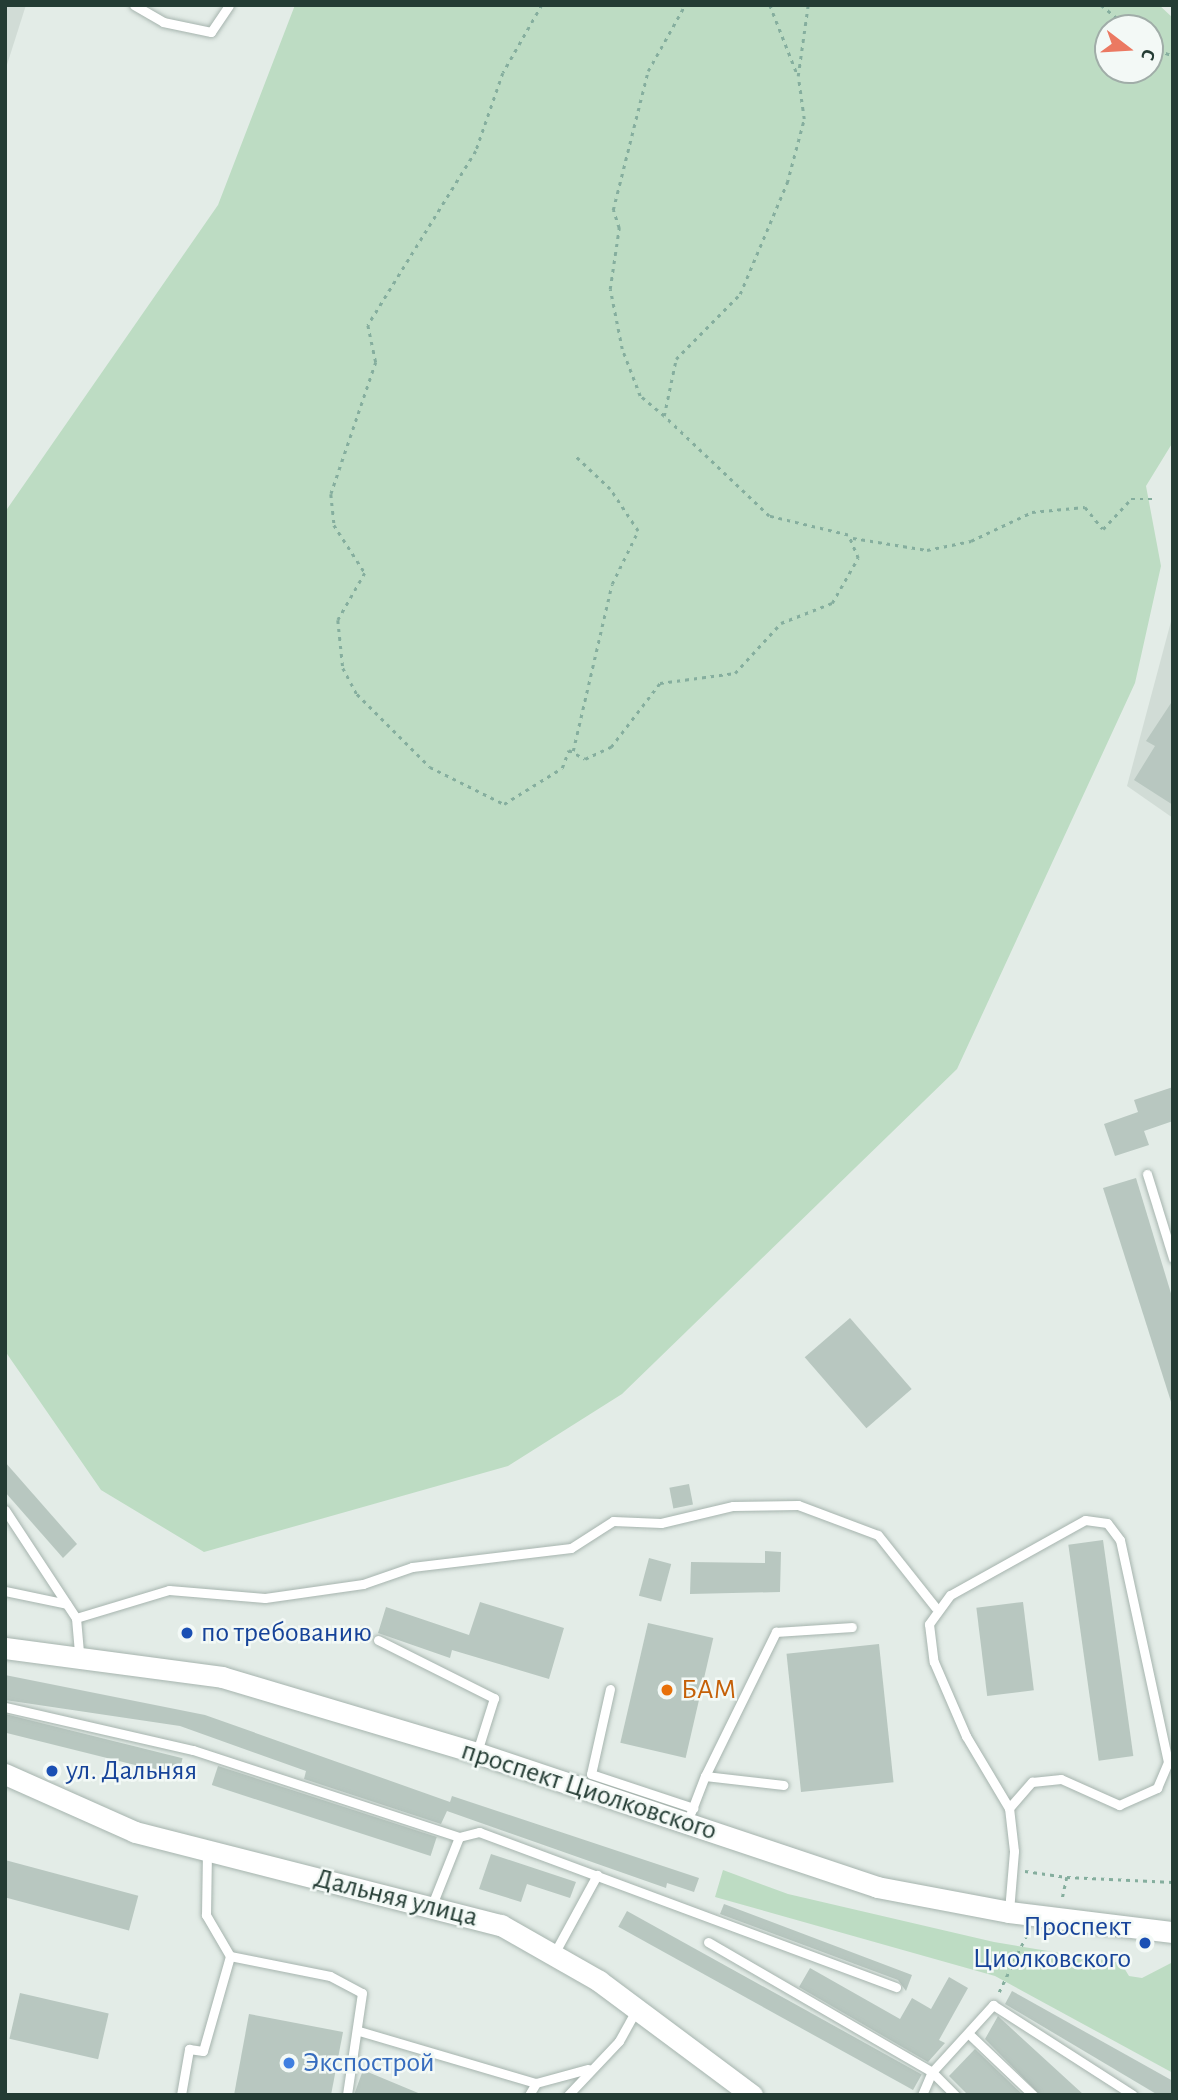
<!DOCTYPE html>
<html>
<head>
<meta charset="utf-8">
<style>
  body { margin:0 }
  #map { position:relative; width:1178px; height:2100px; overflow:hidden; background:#e3ece7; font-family:"Alegreya Sans",sans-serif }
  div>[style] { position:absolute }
  .built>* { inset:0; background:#d1dcd6 }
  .green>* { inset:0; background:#bddcc3 }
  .building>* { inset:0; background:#b8c7c0; transform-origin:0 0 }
  .path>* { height:2.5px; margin-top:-1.25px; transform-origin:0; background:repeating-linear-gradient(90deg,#85ae9e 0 3.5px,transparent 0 8.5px) }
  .roads { filter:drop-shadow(0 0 2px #a6b4ae) drop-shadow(0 0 2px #a6b4ae) }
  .lane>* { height:9px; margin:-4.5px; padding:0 4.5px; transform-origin:4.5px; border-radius:4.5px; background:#fff }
  .secondary>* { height:21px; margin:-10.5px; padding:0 10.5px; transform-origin:10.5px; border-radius:10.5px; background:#fff }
  .dots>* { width:19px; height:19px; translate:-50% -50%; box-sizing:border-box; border:4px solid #f3f9f6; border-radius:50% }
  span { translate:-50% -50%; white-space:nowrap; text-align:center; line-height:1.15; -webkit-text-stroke:5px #f3f9f6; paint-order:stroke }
  .transit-label { font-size:28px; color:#164399 }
  .left { translate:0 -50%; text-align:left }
  .right { translate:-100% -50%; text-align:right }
  .food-label { font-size:28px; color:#c56008 }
  .street-label { font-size:28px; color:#243c34 }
  .shop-label { font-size:28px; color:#366cbe }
  .frame { position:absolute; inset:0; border:7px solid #243c34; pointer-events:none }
  .north { position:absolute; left:1094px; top:14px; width:70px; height:70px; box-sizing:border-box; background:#f3f9f6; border:2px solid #a0ada8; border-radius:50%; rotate:107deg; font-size:19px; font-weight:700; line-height:28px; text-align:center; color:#243c34 }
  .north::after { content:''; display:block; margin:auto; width:24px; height:32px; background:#eb7962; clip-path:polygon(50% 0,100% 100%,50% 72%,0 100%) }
</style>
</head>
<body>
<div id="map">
  <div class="built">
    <i style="clip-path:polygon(5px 5px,26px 5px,5px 71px)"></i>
    <i style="clip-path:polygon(1173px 614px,1173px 818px,1127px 786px)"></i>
  </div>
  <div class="green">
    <i style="clip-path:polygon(evenodd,295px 5px,1159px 5px,1173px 18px,1173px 442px,1146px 486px,1161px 566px,1135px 683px,957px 1069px,622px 1394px,508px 1466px,204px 1552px,101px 1490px,5px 1351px,5px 512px,218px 205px,295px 5px,1108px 28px,1150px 28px,1150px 70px,1108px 70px,1108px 28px)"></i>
    <i style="clip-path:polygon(723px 1870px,788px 1894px,994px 1942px,1121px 1963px,1129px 1976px,1142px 1978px,1173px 1962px,1173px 2073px,995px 1976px,715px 1897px)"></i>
  </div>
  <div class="building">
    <i style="clip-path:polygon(1173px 700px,1173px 805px,1134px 780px,1155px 746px,1146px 741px)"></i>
    <i style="clip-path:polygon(1173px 1087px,1173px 1121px,1144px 1131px,1149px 1145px,1115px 1156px,1104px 1124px,1138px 1112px,1134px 1100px)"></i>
    <i style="clip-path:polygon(1136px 1178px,1173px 1300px,1173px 1408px,1103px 1188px)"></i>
    <i style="left:850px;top:1318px;width:94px;height:60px;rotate:49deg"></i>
    <i style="clip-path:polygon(5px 1462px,77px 1544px,63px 1558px,5px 1492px)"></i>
    <i style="left:689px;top:1484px;width:21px;height:20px;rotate:79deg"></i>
    <i style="left:1103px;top:1540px;width:218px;height:35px;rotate:82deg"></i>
    <i style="clip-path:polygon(765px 1551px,781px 1552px,780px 1592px,690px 1594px,691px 1562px,765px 1563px)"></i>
    <i style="left:649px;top:1558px;width:23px;height:39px;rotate:15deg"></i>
    <i style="clip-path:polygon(480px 1602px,564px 1628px,549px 1679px,452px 1650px,450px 1658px,378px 1633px,386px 1607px,469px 1635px)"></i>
    <i style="left:1023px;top:1602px;width:89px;height:47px;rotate:83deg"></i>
    <i style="left:648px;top:1623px;width:67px;height:123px;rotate:13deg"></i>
    <i style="left:879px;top:1644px;width:139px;height:93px;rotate:84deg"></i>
    <i style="clip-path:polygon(5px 1675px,205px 1715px,450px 1802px,452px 1796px,699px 1878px,694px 1892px,667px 1883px,666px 1888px,447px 1811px,441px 1824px,304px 1779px,306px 1771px,180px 1726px,5px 1700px)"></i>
    <i style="left:5px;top:1714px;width:183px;height:18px;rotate:14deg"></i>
    <i style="left:218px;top:1766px;width:230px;height:20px;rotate:18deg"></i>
    <i style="clip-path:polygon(491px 1854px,576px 1882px,570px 1898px,527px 1884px,521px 1902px,479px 1889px)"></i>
    <i style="left:5px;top:1860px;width:138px;height:36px;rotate:15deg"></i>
    <i style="clip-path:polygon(724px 1904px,912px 1975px,906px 1991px,898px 1980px,720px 1914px)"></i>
    <i style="left:627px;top:1911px;width:337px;height:18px;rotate:29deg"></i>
    <i style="clip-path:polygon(810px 1968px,900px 2019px,912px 1998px,931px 2009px,949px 1977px,968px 1988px,939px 2040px,945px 2043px,928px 2062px,799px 1987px)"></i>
    <i style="clip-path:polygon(1012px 1991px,1173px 2081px,1173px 2095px,1158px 2095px,1005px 2004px)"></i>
    <i style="left:20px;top:1993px;width:91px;height:47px;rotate:13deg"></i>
    <i style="clip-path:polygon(249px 2014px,343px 2032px,331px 2095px,234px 2095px)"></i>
    <i style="clip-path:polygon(998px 2016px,1000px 2018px,1084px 2095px,1040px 2095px,985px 2039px)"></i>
    <i style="clip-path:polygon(975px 2049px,1023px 2095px,968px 2095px,949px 2076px)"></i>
    <i style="clip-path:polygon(363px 2070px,423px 2095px,354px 2095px)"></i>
  </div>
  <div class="path">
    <i style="left:542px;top:5px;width:78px;rotate:119.8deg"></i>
    <i style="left:503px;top:73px;width:83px;rotate:109.1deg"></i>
    <i style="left:476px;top:151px;width:205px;rotate:121.8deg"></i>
    <i style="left:368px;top:325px;width:38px;rotate:78deg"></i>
    <i style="left:376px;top:362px;width:139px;rotate:108.8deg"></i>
    <i style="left:331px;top:494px;width:31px;rotate:84deg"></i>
    <i style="left:334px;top:525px;width:57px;rotate:57.1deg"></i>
    <i style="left:365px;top:573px;width:54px;rotate:119.9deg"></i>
    <i style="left:338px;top:620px;width:48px;rotate:84.1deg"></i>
    <i style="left:343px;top:668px;width:30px;rotate:62deg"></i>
    <i style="left:357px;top:694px;width:103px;rotate:45deg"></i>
    <i style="left:430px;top:767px;width:83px;rotate:26.6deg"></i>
    <i style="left:504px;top:804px;width:68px;rotate:-31.8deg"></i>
    <i style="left:562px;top:768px;width:19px;rotate:-69deg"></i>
    <i style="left:569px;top:750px;width:18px;rotate:29deg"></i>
    <i style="left:585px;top:759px;width:29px;rotate:-25deg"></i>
    <i style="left:611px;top:747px;width:81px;rotate:-52.6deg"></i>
    <i style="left:660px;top:683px;width:76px;rotate:-7.6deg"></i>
    <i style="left:735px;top:673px;width:68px;rotate:-47.4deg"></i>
    <i style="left:781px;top:623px;width:55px;rotate:-21.4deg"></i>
    <i style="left:832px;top:603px;width:52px;rotate:-60deg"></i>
    <i style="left:858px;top:558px;width:25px;rotate:-113deg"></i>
    <i style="left:848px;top:535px;width:81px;rotate:-166.5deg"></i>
    <i style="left:769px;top:516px;width:145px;rotate:-136.4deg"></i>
    <i style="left:664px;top:416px;width:58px;rotate:-78.1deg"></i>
    <i style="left:676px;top:359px;width:91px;rotate:-45.4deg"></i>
    <i style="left:740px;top:294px;width:121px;rotate:-67.1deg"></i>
    <i style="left:787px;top:183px;width:66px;rotate:-75.1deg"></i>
    <i style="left:804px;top:119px;width:43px;rotate:-97.9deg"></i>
    <i style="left:798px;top:76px;width:72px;rotate:-82deg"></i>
    <i style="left:770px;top:5px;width:76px;rotate:68.5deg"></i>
    <i style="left:1101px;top:5px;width:36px;rotate:39deg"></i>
    <i style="left:1150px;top:47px;width:25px;rotate:21deg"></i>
    <i style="left:664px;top:416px;width:31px;rotate:-140deg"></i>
    <i style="left:640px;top:396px;width:50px;rotate:-111deg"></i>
    <i style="left:622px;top:349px;width:61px;rotate:-101.3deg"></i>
    <i style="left:610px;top:289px;width:62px;rotate:-81.6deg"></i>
    <i style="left:619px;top:228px;width:19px;rotate:-108deg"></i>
    <i style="left:613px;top:210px;width:143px;rotate:-75.9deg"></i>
    <i style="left:648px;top:71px;width:76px;rotate:-60.7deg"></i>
    <i style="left:853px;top:538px;width:75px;rotate:9.2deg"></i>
    <i style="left:927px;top:550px;width:45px;rotate:-11.6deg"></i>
    <i style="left:971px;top:541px;width:68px;rotate:-25.4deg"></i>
    <i style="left:1032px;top:512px;width:53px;rotate:-5.4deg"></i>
    <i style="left:1085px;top:507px;width:28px;rotate:51deg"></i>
    <i style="left:1103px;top:529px;width:41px;rotate:-47deg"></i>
    <i style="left:1131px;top:499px;width:23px"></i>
    <i style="left:573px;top:751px;width:171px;rotate:-76.9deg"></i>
    <i style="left:612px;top:584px;width:59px;rotate:-63.9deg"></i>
    <i style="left:638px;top:531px;width:50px;rotate:-123.7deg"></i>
    <i style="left:610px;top:489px;width:48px;rotate:-136.7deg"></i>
    <i style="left:1025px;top:1871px;width:42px;rotate:8.1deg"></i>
    <i style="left:1067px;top:1877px;width:25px;rotate:102deg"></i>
    <i style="left:1067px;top:1877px;width:106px;rotate:2.7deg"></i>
    <i style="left:999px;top:1992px;width:67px;rotate:-64.2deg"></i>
  </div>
  <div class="roads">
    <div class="lane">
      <i style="left:134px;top:5px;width:34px;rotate:30deg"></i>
      <i style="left:163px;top:22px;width:49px;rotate:11.8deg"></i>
      <i style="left:211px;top:32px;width:32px;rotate:-56deg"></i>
      <i style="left:1147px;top:1174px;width:88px;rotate:72.8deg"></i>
      <i style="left:5px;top:1510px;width:129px;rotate:56.7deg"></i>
      <i style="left:76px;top:1618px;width:38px;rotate:85deg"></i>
      <i style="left:5px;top:1591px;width:63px;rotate:11.8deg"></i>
      <i style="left:76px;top:1618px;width:97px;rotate:-16.8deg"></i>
      <i style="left:169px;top:1590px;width:96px;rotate:4.8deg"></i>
      <i style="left:265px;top:1598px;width:99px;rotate:-8.1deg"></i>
      <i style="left:363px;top:1584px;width:52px;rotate:-19.1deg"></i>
      <i style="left:412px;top:1567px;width:160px;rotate:-6.8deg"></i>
      <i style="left:571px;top:1548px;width:50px;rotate:-32.7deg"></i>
      <i style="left:613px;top:1521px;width:48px;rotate:2.4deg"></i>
      <i style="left:661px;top:1523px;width:74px;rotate:-13.3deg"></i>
      <i style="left:733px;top:1506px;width:65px;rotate:-0.9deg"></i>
      <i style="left:798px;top:1505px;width:85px;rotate:20.6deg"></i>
      <i style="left:878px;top:1535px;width:92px;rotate:51.6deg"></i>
      <i style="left:378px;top:1640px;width:130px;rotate:26.6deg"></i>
      <i style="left:494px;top:1698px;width:57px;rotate:107.5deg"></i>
      <i style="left:610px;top:1689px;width:87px;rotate:102.6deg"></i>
      <i style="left:591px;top:1774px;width:108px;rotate:18.4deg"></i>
      <i style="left:5px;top:1707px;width:193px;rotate:12.9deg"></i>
      <i style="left:193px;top:1750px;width:280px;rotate:18.1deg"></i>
      <i style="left:459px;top:1837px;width:21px;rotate:-14deg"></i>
      <i style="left:479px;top:1832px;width:445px;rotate:20.4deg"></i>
      <i style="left:705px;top:1776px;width:161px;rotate:-63.8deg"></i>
      <i style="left:776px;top:1632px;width:76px;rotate:-3.8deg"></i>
      <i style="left:691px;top:1812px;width:39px;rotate:-69deg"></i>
      <i style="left:705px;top:1776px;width:79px;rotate:6.6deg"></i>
      <i style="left:432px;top:1905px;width:73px;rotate:-68.3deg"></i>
      <i style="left:1009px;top:1911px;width:60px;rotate:-85.2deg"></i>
      <i style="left:1014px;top:1851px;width:43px;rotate:-96.6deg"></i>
      <i style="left:1009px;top:1808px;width:35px;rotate:-49deg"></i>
      <i style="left:1032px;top:1782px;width:29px;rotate:-6deg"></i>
      <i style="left:1061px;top:1779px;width:64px;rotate:24.1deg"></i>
      <i style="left:1119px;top:1805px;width:42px;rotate:-24.1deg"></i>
      <i style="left:1157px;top:1788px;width:28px;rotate:-67deg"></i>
      <i style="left:1168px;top:1762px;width:227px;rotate:-102.2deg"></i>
      <i style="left:1120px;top:1540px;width:21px;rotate:-127deg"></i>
      <i style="left:1107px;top:1523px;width:22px;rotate:-172deg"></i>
      <i style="left:1085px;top:1520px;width:154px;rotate:150.9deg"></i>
      <i style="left:950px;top:1595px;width:36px;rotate:126deg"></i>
      <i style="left:929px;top:1624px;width:38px;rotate:83deg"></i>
      <i style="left:934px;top:1662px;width:81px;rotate:66.6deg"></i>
      <i style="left:966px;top:1736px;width:84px;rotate:59.2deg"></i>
      <i style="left:708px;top:1942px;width:259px;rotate:30.1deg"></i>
      <i style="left:932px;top:2072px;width:33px;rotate:45deg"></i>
      <i style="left:555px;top:1952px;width:88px;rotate:-61.4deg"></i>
      <i style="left:230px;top:1956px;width:102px;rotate:11.3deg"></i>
      <i style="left:330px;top:1976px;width:36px;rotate:28deg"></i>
      <i style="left:362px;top:1993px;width:103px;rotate:98.4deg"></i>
      <i style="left:359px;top:2031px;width:184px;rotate:16.4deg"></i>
      <i style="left:536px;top:2083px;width:54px;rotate:-15.1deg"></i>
      <i style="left:970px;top:2035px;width:87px;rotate:43.6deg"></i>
      <i style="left:181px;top:2095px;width:47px;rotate:-80.1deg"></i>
      <i style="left:189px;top:2049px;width:14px;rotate:8deg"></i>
      <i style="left:203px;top:2051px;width:99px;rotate:-74.1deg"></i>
      <i style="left:230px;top:1956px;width:48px;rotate:-120.3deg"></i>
      <i style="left:206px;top:1915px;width:64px;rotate:-89.1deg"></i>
      <i style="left:529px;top:2095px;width:14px;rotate:-60deg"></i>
      <i style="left:568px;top:2095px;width:74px;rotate:-46.6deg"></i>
      <i style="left:619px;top:2041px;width:35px;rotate:-61deg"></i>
      <i style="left:922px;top:2095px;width:25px;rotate:-67deg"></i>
      <i style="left:932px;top:2072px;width:91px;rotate:-47.7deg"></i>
      <i style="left:993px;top:2005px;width:166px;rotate:32.7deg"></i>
    </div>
    <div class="secondary">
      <i style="left:5px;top:1648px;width:219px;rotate:7.6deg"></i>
      <i style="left:222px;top:1677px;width:266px;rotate:16.6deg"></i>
      <i style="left:477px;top:1753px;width:422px;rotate:18.5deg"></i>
      <i style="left:877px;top:1887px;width:134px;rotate:10.7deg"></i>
      <i style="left:1009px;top:1912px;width:165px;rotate:7deg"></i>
      <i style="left:5px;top:1774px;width:142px;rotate:24deg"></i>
      <i style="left:135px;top:1832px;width:378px;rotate:14.3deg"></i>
      <i style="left:501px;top:1925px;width:113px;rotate:29.7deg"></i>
      <i style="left:599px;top:1981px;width:191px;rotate:36.7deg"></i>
    </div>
  </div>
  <div class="dots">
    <i style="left:187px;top:1633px;background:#1a4fb4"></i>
    <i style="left:667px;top:1690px;background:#e8710a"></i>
    <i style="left:52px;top:1771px;background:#1a4fb4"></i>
    <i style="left:1145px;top:1943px;background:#1a4fb4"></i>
    <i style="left:289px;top:2063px;background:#3f7fe0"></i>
  </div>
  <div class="transit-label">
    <span class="left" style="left:201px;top:1633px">по требованию</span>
    <span class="left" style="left:66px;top:1771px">ул. Дальняя</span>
    <span class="right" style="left:1131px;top:1943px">Проспект<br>Циолковского</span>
  </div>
  <div class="food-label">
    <span class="left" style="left:681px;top:1690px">БАМ</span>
  </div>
  <div class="street-label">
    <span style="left:589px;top:1791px;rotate:18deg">проспект Циолковского</span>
    <span style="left:396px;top:1898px;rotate:14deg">Дальняя улица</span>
  </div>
  <div class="shop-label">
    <span class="left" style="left:303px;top:2063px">Экспострой</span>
  </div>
  <div class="frame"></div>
  <div class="north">С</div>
</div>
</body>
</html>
